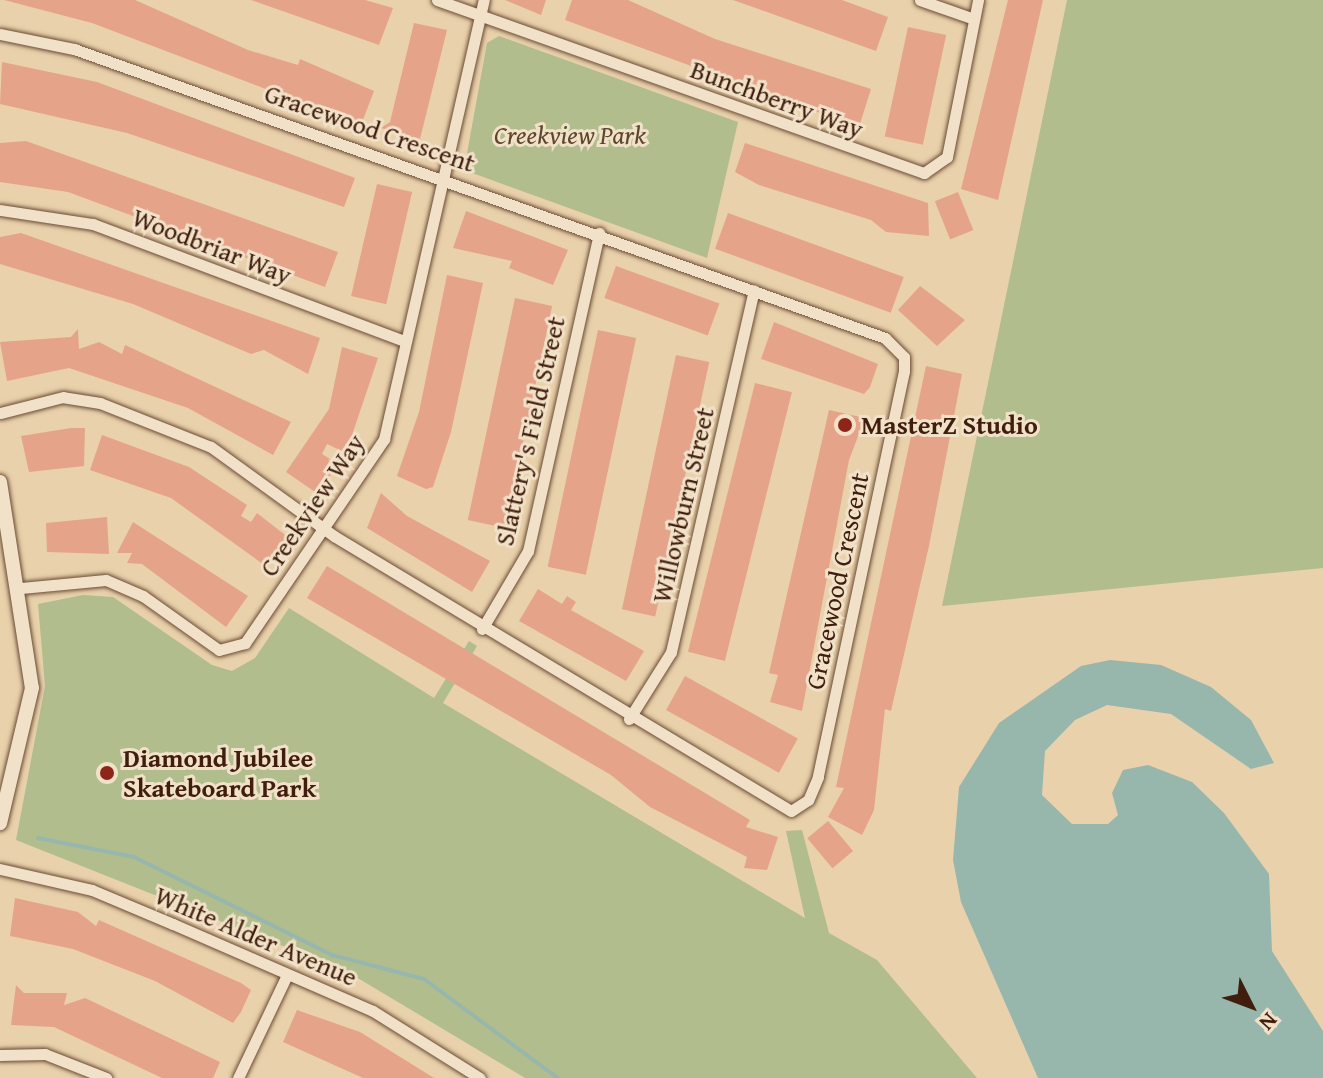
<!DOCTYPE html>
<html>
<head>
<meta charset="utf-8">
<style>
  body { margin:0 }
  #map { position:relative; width:1323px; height:1078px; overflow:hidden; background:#e9d1ab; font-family:"Gentium Book Plus",serif }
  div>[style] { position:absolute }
  .green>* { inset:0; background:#b1bd8d }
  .water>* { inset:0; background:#97b7ad }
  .stream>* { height:4px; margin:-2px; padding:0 2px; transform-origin:2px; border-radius:2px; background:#97b7ad }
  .building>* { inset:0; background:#e5a48a; transform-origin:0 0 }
  .roads { filter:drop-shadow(0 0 2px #6a4b34) drop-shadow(0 0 2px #6a4b34) }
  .minor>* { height:11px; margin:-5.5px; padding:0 5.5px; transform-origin:5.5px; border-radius:5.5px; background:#f1e1c8 }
  .tertiary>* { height:14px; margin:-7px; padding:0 7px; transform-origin:7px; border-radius:7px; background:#f1e1c8 }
  .dots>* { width:22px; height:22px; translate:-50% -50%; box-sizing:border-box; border:4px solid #f1e1c8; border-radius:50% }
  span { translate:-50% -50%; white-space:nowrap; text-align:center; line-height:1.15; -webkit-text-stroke:6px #f1e1c8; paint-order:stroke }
  .street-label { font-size:26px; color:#3f1e0d }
  .park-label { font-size:26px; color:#5c462d; font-style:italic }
  .poi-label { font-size:26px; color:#3f1e0d; font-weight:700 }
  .left { translate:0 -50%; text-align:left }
  .north { position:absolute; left:1211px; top:966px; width:80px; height:80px; -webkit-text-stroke:6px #f1e1c8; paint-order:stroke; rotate:132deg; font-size:22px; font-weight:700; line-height:32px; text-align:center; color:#3f1e0d }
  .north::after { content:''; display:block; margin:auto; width:28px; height:36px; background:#3f1e0d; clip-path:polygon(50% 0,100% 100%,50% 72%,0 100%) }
</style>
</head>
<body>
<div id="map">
  <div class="green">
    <i style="clip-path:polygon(1067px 0,1323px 0,1323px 568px,942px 606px)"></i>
    <i style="clip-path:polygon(499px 36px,738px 122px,707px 258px,464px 170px,487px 43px)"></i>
    <i style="clip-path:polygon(83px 595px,113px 597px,212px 665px,232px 671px,255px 658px,289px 608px,434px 698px,469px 641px,477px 646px,443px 703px,805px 918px,786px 831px,802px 830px,829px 933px,877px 960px,977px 1078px,525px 1078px,346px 971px,16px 840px,45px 686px,38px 604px)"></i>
  </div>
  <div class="water">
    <i style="clip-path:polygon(1110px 660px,1161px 665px,1211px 687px,1251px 720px,1274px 763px,1251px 769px,1171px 714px,1107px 705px,1075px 720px,1045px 751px,1042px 795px,1072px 824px,1108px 824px,1118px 815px,1112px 793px,1123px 770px,1148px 765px,1192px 782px,1224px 813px,1269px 874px,1272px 951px,1323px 1031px,1323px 1078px,1038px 1078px,961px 902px,953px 860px,959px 787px,999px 723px,1081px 666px)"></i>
  </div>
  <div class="stream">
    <i style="left:38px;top:838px;width:98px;rotate:11.2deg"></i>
    <i style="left:134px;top:857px;width:221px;rotate:26.3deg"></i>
    <i style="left:332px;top:955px;width:95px;rotate:14.6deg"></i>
    <i style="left:424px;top:979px;width:167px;rotate:36.5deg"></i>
  </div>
  <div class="building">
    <i style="clip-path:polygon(4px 0,135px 0,248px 50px,298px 65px,300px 59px,374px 91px,361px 125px,92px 23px)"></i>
    <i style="clip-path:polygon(251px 0,365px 0,393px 8px,379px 45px)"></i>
    <i style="clip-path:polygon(505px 0,546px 0,541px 15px)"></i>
    <i style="clip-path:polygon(572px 0,628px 0,715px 39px,871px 89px,859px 127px,565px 20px)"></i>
    <i style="clip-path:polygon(733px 0,842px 0,888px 17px,876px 51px)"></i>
    <i style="clip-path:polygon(1008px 0,1043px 0,998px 200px,961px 189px)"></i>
    <i style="clip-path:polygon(414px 23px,447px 30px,420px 139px,381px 128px,390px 122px)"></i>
    <i style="left:908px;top:27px;width:39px;height:112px;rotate:12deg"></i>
    <i style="clip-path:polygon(2px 62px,97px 82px,355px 178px,344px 207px,127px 133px,0 104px)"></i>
    <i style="clip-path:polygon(26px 141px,338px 252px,325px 287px,68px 192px,0 182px,0 143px)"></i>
    <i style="clip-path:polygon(745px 143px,928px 203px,929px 236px,886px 232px,871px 220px,759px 185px,735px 172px)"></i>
    <i style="left:377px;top:184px;width:36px;height:115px;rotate:13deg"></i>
    <i style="left:958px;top:192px;width:41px;height:25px;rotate:68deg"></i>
    <i style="clip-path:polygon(466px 211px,568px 250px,553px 285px,509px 268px,512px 261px,453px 248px)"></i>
    <i style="left:728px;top:213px;width:187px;height:38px;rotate:20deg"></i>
    <i style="clip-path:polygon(21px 233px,320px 338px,308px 374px,264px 350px,251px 354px,133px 304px,0 264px,0 237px)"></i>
    <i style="left:616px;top:266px;width:110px;height:34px;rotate:20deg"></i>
    <i style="clip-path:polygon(447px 275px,483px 283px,451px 432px,433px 487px,426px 489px,397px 476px,419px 412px)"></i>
    <i style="clip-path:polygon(920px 286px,965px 320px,937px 346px,898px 310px)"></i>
    <i style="left:515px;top:298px;width:38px;height:227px;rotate:12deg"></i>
    <i style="clip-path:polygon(774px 322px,878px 364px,870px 387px,864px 394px,761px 359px)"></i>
    <i style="clip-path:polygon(78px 329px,79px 349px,99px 342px,122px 354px,125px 345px,291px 422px,273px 455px,188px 408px,69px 368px,7px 381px,0 342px,71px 337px)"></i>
    <i style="left:598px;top:330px;width:39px;height:242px;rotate:12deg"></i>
    <i style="clip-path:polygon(342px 347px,378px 358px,346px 453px,327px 444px,322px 454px,338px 464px,318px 494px,286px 472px,329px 409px)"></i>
    <i style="left:676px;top:355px;width:34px;height:260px;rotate:12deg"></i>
    <i style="clip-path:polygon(926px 366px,962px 374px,929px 546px,891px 711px,885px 709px,874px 810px,862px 835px,828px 817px,844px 788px,836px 787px)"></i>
    <i style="left:755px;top:383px;width:38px;height:277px;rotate:14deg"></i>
    <i style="clip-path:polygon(829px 410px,865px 418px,849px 460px,802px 711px,770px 702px,778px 675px,769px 673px)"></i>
    <i style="clip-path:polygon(71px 428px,85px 428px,84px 466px,29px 472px,21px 436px)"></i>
    <i style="clip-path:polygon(102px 435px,189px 467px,247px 505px,241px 516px,251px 522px,257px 513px,289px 538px,267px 567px,171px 498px,90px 470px)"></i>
    <i style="clip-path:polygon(381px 493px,407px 516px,490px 561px,472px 592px,367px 528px)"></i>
    <i style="clip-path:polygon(107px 517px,109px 554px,47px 552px,46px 523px)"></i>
    <i style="clip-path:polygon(133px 522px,248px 596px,226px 627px,142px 564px,127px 563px,132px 553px,117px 553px)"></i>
    <i style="clip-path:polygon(327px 566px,750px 820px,746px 827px,778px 837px,767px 870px,744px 868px,747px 857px,650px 807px,611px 775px,307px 598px)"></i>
    <i style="clip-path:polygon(538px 589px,562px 604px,567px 596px,576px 602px,571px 610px,644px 651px,626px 681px,519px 621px)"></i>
    <i style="left:685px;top:676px;width:129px;height:39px;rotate:29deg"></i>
    <i style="left:828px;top:821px;width:39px;height:27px;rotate:50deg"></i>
    <i style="clip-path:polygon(15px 898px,78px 912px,96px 926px,99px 920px,241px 983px,251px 990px,241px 1012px,233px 1023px,155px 981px,73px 949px,10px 936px)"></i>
    <i style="clip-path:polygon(16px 985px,24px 993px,67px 993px,64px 1005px,85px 998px,220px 1062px,213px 1078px,162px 1078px,54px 1027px,11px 1025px)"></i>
    <i style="clip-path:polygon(297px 1010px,360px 1032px,434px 1078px,363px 1078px,283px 1042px)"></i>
  </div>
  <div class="roads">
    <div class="minor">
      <i style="left:437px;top:0;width:517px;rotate:19.56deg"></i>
      <i style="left:924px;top:173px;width:28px;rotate:-35deg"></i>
      <i style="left:947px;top:157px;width:160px;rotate:-78.8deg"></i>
      <i style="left:920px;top:0;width:57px;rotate:19.4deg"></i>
      <i style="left:0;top:34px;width:76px;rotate:11.5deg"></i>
      <i style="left:74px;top:49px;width:861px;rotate:19.61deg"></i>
      <i style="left:885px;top:338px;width:27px;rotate:45deg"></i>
      <i style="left:904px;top:357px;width:14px;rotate:90deg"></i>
      <i style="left:904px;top:371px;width:415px;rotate:102deg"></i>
      <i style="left:818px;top:777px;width:25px;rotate:113deg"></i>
      <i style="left:808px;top:800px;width:20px;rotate:147deg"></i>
      <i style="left:791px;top:811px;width:533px;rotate:-148.96deg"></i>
      <i style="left:334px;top:536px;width:152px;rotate:-144.1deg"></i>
      <i style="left:211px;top:447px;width:119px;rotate:-158.4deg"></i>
      <i style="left:100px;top:403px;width:37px;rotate:-171deg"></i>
      <i style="left:63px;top:397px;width:65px;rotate:165.7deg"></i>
      <i style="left:0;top:210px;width:94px;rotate:8.6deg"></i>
      <i style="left:93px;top:224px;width:333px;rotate:20.6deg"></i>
      <i style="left:21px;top:588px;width:85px;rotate:-5.4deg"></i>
      <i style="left:106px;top:580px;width:40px;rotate:23.4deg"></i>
      <i style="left:143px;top:596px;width:93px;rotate:35.4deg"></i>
      <i style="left:219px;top:650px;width:27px;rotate:-15deg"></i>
      <i style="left:245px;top:643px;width:247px;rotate:-55.7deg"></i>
      <i style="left:384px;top:439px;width:450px;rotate:-77.2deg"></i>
      <i style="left:482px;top:629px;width:91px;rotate:-59.5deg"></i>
      <i style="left:528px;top:551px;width:326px;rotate:-77.4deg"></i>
      <i style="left:629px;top:719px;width:79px;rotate:-57.9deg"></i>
      <i style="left:671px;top:652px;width:371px;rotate:-77.1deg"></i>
      <i style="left:0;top:869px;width:94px;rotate:12.9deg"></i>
      <i style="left:92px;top:890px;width:88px;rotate:22.8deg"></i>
      <i style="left:173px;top:924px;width:218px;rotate:23.5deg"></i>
      <i style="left:373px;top:1011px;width:126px;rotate:32.1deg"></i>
      <i style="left:0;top:1055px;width:45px;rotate:-1.3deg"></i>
      <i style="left:45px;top:1054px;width:66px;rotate:21.5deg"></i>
      <i style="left:238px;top:1078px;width:114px;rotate:-64.6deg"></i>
    </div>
    <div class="tertiary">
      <i style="left:0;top:482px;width:208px;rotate:81.2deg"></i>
      <i style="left:32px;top:688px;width:139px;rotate:103.3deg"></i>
    </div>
  </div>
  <div class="dots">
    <i style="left:845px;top:425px;background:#8f2418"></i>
    <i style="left:107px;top:773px;background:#8f2418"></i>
  </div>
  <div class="street-label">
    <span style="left:777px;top:99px;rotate:20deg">Bunchberry Way</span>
    <span style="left:370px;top:128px;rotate:19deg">Gracewood Crescent</span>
    <span style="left:212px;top:246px;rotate:21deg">Woodbriar Way</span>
    <span style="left:530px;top:431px;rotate:-77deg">Slattery's Field Street</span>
    <span style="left:312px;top:505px;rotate:-56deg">Creekview Way</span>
    <span style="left:683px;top:505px;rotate:-77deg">Willowburn Street</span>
    <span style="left:837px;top:581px;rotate:-78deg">Gracewood Crescent</span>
    <span style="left:256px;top:936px;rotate:23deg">White Alder Avenue</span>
  </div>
  <div class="park-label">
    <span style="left:570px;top:135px">Creekview Park</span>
  </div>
  <div class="poi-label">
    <span class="left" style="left:861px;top:425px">MasterZ Studio</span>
    <span class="left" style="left:123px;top:773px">Diamond Jubilee<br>Skateboard Park</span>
  </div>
  <div class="north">N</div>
</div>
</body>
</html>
